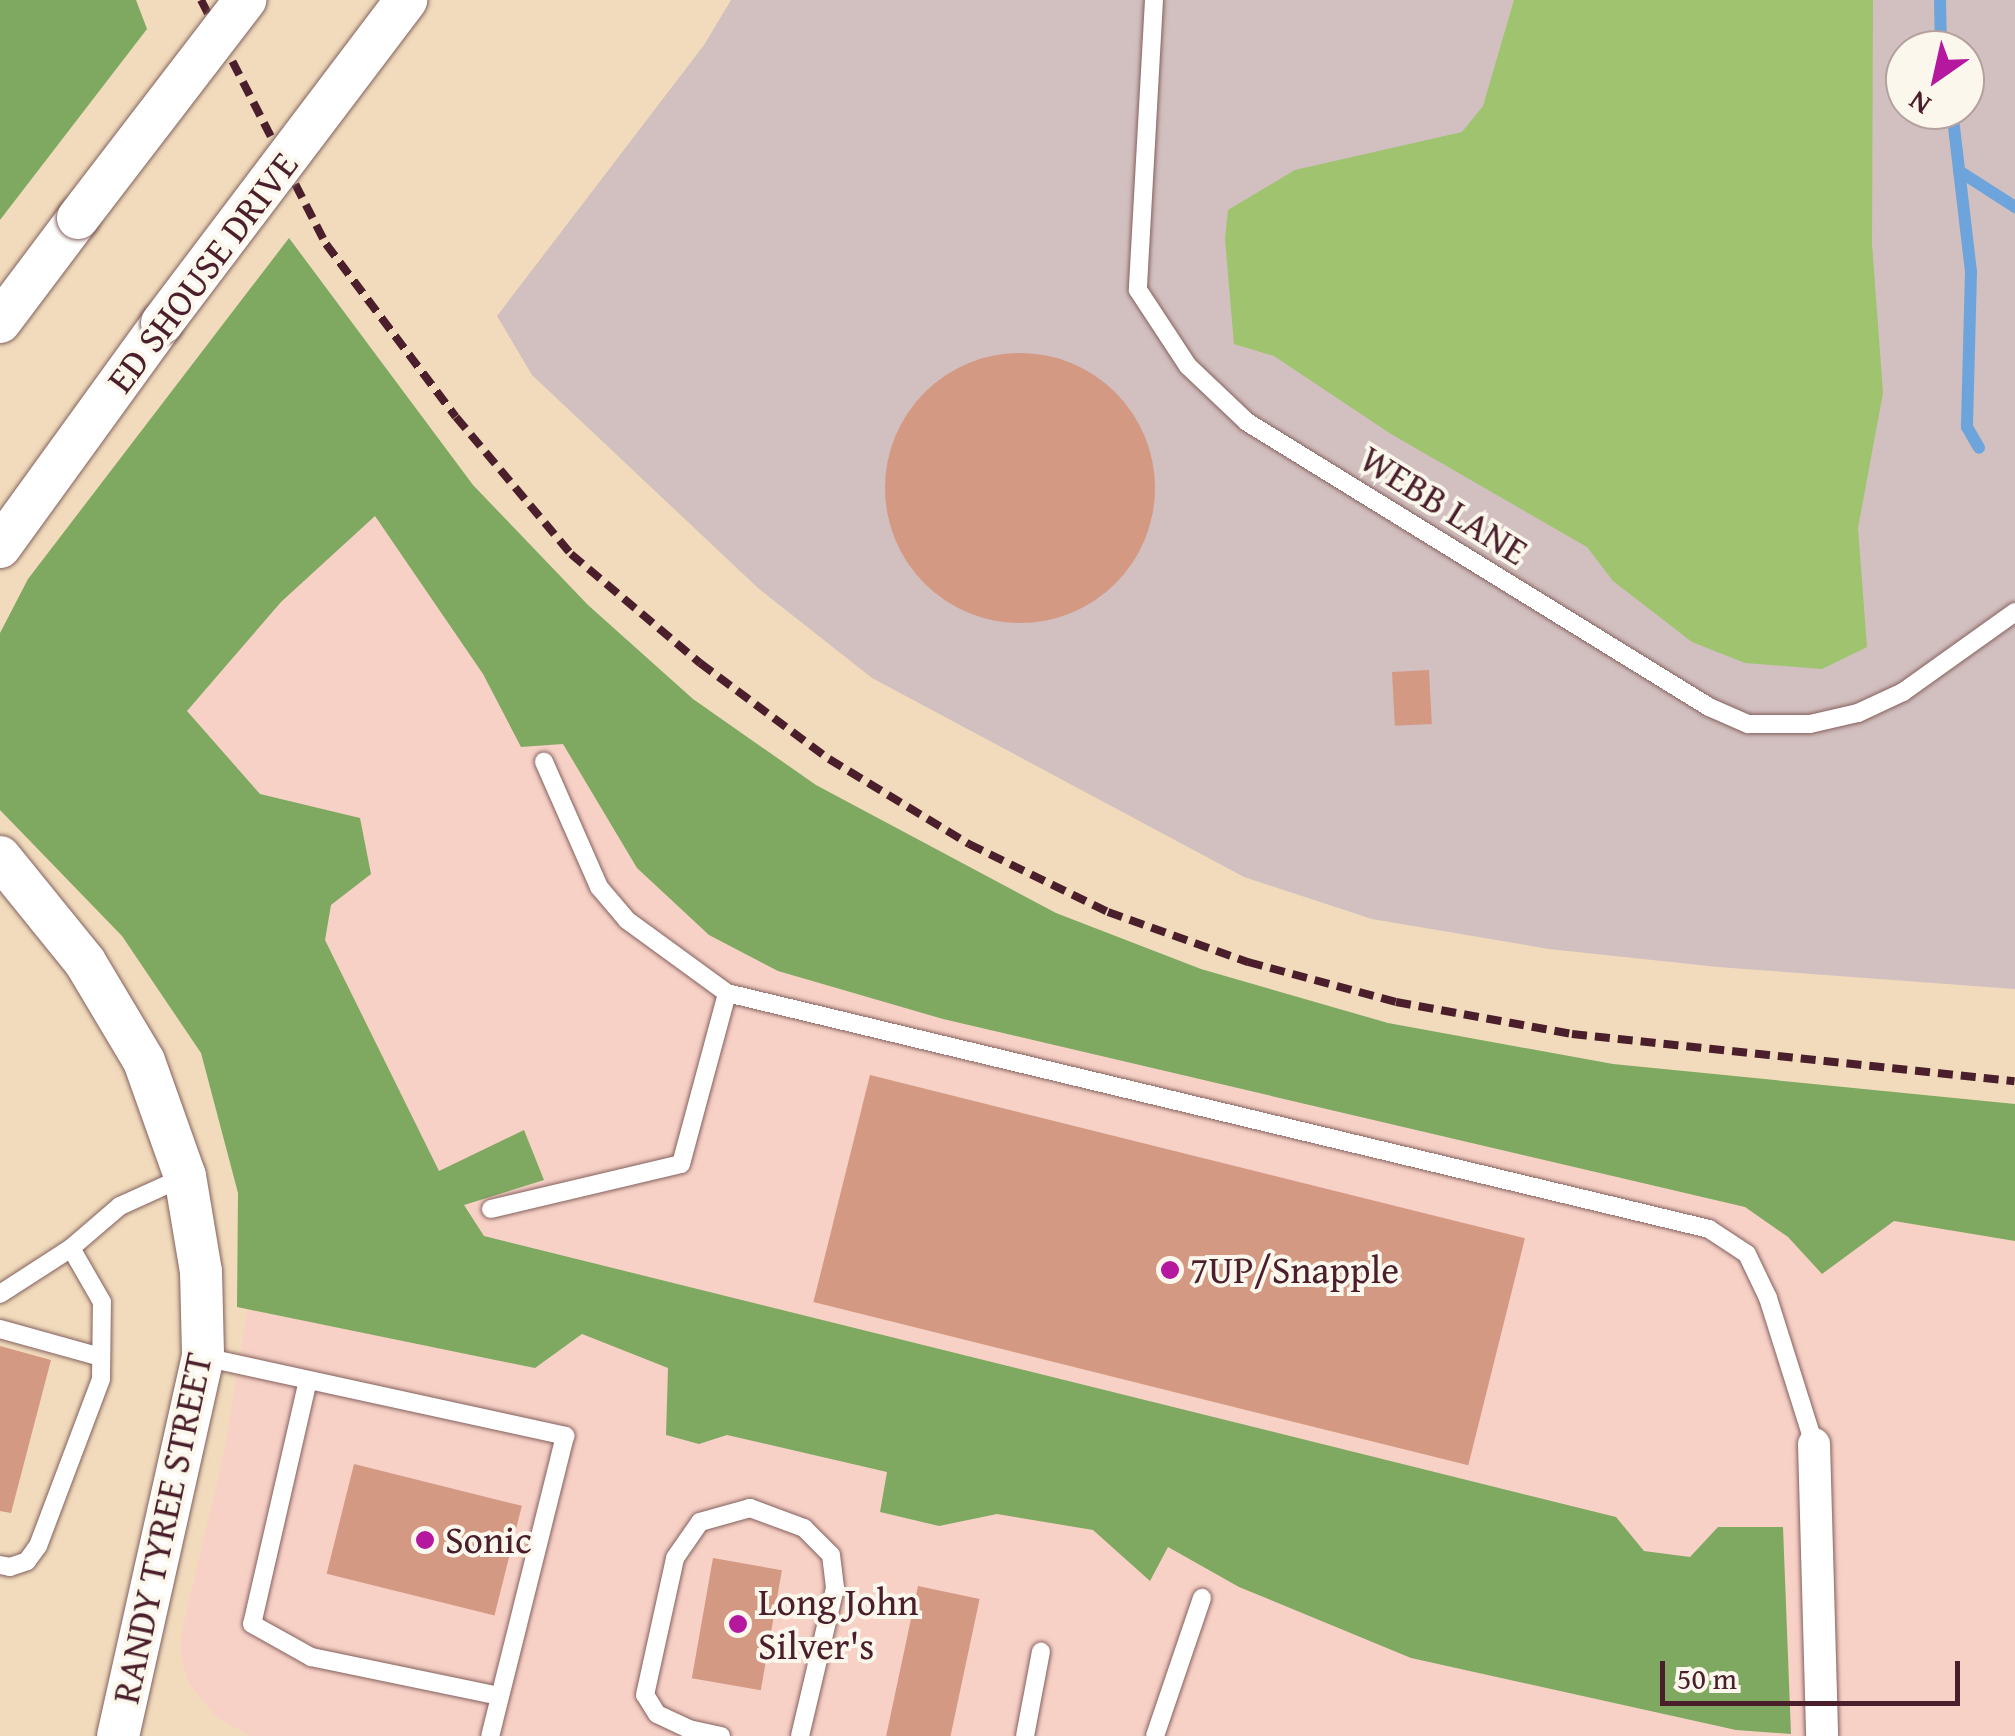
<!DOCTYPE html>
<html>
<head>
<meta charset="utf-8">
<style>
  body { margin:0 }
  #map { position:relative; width:2015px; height:1736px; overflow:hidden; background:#f1dbbc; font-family:"Gentium Book Plus",serif }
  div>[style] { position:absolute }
  .built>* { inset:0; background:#f7d1c6 }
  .industrial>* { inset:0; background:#d2bfbf }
  .green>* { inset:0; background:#9fc36e }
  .forest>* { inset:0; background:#7fa961 }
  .stream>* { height:12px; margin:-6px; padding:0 6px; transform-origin:6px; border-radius:6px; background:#6da4db }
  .building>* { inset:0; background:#d49983; transform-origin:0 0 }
  .round { border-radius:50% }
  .roads { filter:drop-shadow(0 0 2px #84615e) drop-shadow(0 0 2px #84615e) }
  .service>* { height:18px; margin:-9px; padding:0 9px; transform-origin:9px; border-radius:9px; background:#fff }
  .minor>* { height:32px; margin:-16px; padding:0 16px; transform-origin:16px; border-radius:16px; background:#fff }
  .tertiary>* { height:42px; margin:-21px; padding:0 21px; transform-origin:21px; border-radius:21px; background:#fff }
  .rail>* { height:8px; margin-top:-4px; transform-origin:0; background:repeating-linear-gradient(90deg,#4a1f2b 0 15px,transparent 0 23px) }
  .bridges { filter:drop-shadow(0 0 2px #84615e) drop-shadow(0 0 2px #84615e) }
  .tertiary-bridge>* { height:42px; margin:-21px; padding:0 21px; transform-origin:21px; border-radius:21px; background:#fff }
  .dots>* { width:28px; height:28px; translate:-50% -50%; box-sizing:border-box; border:5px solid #fbf7ec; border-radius:50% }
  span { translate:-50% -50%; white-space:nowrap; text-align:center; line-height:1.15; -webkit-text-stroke:8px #fbf7ec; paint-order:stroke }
  .street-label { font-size:38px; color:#4a1f2b }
  .poi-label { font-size:38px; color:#4a1f2b }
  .left { translate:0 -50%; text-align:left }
  .north { position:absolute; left:1885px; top:30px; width:100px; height:100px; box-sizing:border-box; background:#fbf7ec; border:2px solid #b4a19f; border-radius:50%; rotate:214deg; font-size:28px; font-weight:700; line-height:40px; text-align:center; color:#4a1f2b }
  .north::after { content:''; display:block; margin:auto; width:35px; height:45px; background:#b5179e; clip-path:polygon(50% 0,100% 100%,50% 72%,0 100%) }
  .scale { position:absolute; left:1660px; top:1661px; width:300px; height:45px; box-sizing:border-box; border:5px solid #4a1f2b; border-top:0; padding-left:12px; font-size:30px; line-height:35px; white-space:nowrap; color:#4a1f2b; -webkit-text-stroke:8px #fbf7ec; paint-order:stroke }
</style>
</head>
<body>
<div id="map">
  <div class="built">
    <i style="clip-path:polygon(461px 483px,668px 699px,875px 852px,1314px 1032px,2015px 1122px,2015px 1736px,251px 1736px,217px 1718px,189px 1684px,181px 1656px,182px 1631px,225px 1449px,256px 1255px,216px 1047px,0 656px)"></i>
  </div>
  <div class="industrial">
    <i style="clip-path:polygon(evenodd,731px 0,2015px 0,2015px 989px,1718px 967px,1549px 949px,1372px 919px,1244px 877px,872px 678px,758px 588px,532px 375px,497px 316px,704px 45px,731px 0,1905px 50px,1965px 50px,1965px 110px,1905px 110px,1905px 50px)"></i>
  </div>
  <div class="green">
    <i style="clip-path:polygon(1514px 0,1873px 0,1872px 244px,1883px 393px,1858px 528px,1867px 647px,1822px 669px,1745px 663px,1692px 642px,1613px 581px,1587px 547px,1391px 434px,1274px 356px,1234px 344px,1225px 239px,1228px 210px,1295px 170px,1462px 132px,1483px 106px)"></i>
  </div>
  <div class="forest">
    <i style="clip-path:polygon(0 0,136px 0,147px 29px,0 220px)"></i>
    <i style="clip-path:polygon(289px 238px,473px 485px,588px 605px,693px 699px,816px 785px,1056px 913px,1201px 969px,1388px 1023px,1613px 1064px,2015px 1104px,2015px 1241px,1894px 1221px,1822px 1274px,1788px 1237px,1745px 1207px,943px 1019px,778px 971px,709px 935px,637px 868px,563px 744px,521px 747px,483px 674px,375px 516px,281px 602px,187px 711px,260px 794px,360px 818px,371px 874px,331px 905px,325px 940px,439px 1171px,524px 1130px,544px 1180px,464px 1205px,484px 1236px,1616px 1517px,1644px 1551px,1690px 1557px,1718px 1527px,1783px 1527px,1791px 1734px,1736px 1730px,1411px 1658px,1239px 1587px,1168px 1547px,1150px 1581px,1093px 1530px,997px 1514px,939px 1526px,880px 1512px,887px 1472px,727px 1435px,699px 1444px,666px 1435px,668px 1368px,582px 1334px,535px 1368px,237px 1307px,238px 1193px,201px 1053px,122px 936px,0 810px,0 633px,28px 579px)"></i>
  </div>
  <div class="stream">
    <i style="left:1940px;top:0;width:50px;rotate:88.9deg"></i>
    <i style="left:1952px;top:110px;width:163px;rotate:83.3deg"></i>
    <i style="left:1971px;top:272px;width:155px;rotate:91.5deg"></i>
    <i style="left:1967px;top:427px;width:24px;rotate:60deg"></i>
    <i style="left:1959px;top:171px;width:67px;rotate:32.7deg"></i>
  </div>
  <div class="building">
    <i class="round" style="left:885px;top:353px;width:270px;height:270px"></i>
    <i style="left:1429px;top:670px;width:54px;height:37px;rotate:87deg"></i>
    <i style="left:870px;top:1075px;width:675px;height:234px;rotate:14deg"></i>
    <i style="clip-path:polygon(0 1346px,51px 1360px,11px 1513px,0 1511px)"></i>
    <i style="left:354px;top:1464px;width:173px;height:113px;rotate:14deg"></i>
    <i style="left:713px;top:1558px;width:70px;height:122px;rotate:10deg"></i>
    <i style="left:918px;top:1586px;width:63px;height:153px;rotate:12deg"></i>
  </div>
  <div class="roads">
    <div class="service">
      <i style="left:1154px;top:0;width:290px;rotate:93.2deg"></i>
      <i style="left:1138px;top:290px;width:91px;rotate:56.7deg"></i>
      <i style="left:1188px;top:366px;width:81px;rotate:43.5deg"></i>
      <i style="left:1247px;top:422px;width:543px;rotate:31.67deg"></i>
      <i style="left:1709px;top:707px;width:43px;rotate:23.6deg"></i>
      <i style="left:1748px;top:724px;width:62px"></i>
      <i style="left:1810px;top:724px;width:49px;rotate:-12.9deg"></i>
      <i style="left:1858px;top:713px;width:50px;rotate:-25deg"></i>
      <i style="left:1903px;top:692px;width:138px;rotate:-35.5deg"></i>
      <i style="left:727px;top:993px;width:1010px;rotate:13.51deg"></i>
      <i style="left:1709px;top:1229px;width:45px;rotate:33.3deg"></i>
      <i style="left:1747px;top:1254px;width:49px;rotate:64.5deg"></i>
      <i style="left:1768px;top:1298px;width:153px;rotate:72.5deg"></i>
      <i style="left:491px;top:1209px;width:195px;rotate:-13.3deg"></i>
      <i style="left:681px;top:1164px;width:177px;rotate:-74.9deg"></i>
      <i style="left:727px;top:993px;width:124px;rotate:-143.9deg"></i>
      <i style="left:627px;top:920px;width:43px;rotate:-130.3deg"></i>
      <i style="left:599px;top:887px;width:137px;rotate:-113.7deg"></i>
      <i style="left:0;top:1294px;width:85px;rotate:-32.9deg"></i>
      <i style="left:71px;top:1248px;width:65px;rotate:-40.6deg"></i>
      <i style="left:120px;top:1206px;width:70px;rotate:-24.4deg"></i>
      <i style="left:0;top:1329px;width:105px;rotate:15.5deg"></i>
      <i style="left:204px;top:1357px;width:370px;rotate:12.3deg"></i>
      <i style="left:565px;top:1436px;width:309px;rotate:104deg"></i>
      <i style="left:308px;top:1380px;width:250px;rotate:102.9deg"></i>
      <i style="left:252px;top:1624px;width:68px;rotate:29.2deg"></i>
      <i style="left:311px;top:1657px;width:192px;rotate:11.7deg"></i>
      <i style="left:0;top:1565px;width:10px;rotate:11deg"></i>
      <i style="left:10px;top:1567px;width:18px;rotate:-19deg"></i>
      <i style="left:27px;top:1561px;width:19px;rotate:-54deg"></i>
      <i style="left:38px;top:1546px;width:178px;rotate:-69.3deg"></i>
      <i style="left:101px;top:1379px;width:77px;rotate:-89.3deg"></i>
      <i style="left:102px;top:1302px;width:62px;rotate:-119.9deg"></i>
      <i style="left:721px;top:1736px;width:33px;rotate:-168deg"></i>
      <i style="left:689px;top:1729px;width:35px;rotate:-155deg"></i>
      <i style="left:657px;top:1714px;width:22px;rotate:-122deg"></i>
      <i style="left:645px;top:1695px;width:140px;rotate:-77.6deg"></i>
      <i style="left:675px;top:1558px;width:44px;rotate:-55.2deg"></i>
      <i style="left:700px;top:1522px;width:52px;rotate:-15.6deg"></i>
      <i style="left:750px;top:1508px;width:58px;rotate:20.3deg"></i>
      <i style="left:804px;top:1528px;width:38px;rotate:45deg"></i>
      <i style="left:831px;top:1555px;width:33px;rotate:83deg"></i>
      <i style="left:835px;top:1588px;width:152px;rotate:103.3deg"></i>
      <i style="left:1025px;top:1736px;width:86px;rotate:-79.3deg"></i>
      <i style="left:1155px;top:1736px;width:146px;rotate:-71.2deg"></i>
    </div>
    <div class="minor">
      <i style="left:1814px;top:1444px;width:292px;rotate:88.4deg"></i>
    </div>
    <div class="tertiary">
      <i style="left:0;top:322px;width:130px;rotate:-53.1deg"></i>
      <i style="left:0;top:547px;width:276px;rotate:-54.1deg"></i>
      <i style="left:0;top:857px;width:135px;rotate:51deg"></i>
      <i style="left:85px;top:962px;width:115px;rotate:59.2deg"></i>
      <i style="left:144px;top:1061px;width:122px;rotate:70.4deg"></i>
      <i style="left:185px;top:1176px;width:97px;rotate:80.5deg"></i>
      <i style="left:201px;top:1272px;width:84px;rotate:88.6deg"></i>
      <i style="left:203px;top:1356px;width:389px;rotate:102.6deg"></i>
    </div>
  </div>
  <div class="rail">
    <i style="left:201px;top:0;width:274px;rotate:62.9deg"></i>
    <i style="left:326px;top:244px;width:216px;rotate:53.1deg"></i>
    <i style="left:456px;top:417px;width:179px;rotate:50deg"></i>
    <i style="left:571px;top:554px;width:169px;rotate:40.2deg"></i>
    <i style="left:700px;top:663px;width:161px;rotate:36.7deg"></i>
    <i style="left:829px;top:759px;width:164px;rotate:31.3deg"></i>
    <i style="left:969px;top:844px;width:155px;rotate:26.1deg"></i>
    <i style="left:1108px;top:912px;width:149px;rotate:19.7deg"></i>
    <i style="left:1248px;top:962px;width:153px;rotate:15.1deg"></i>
    <i style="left:1396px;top:1002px;width:179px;rotate:10.3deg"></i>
    <i style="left:1572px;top:1034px;width:445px;rotate:6.1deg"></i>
  </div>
  <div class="bridges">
    <div class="tertiary-bridge">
      <i style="left:78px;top:218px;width:275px;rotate:-52.5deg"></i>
      <i style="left:162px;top:323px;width:405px;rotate:-52.9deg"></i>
    </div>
  </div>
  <div class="dots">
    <i style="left:1170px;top:1270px;background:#b5179e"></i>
    <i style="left:425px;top:1540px;background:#b5179e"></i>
    <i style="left:738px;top:1624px;background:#b5179e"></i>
  </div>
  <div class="street-label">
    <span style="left:202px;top:272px;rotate:-53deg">ED SHOUSE DRIVE</span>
    <span style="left:1444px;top:505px;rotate:32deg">WEBB LANE</span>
    <span style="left:162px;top:1528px;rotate:-78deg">RANDY TYREE STREET</span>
  </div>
  <div class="poi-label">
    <span class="left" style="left:1190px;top:1270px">7UP/Snapple</span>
    <span class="left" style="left:445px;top:1540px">Sonic</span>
    <span class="left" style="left:758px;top:1624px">Long John<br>Silver's</span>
  </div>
  <div class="north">N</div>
  <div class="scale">50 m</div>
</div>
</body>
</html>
